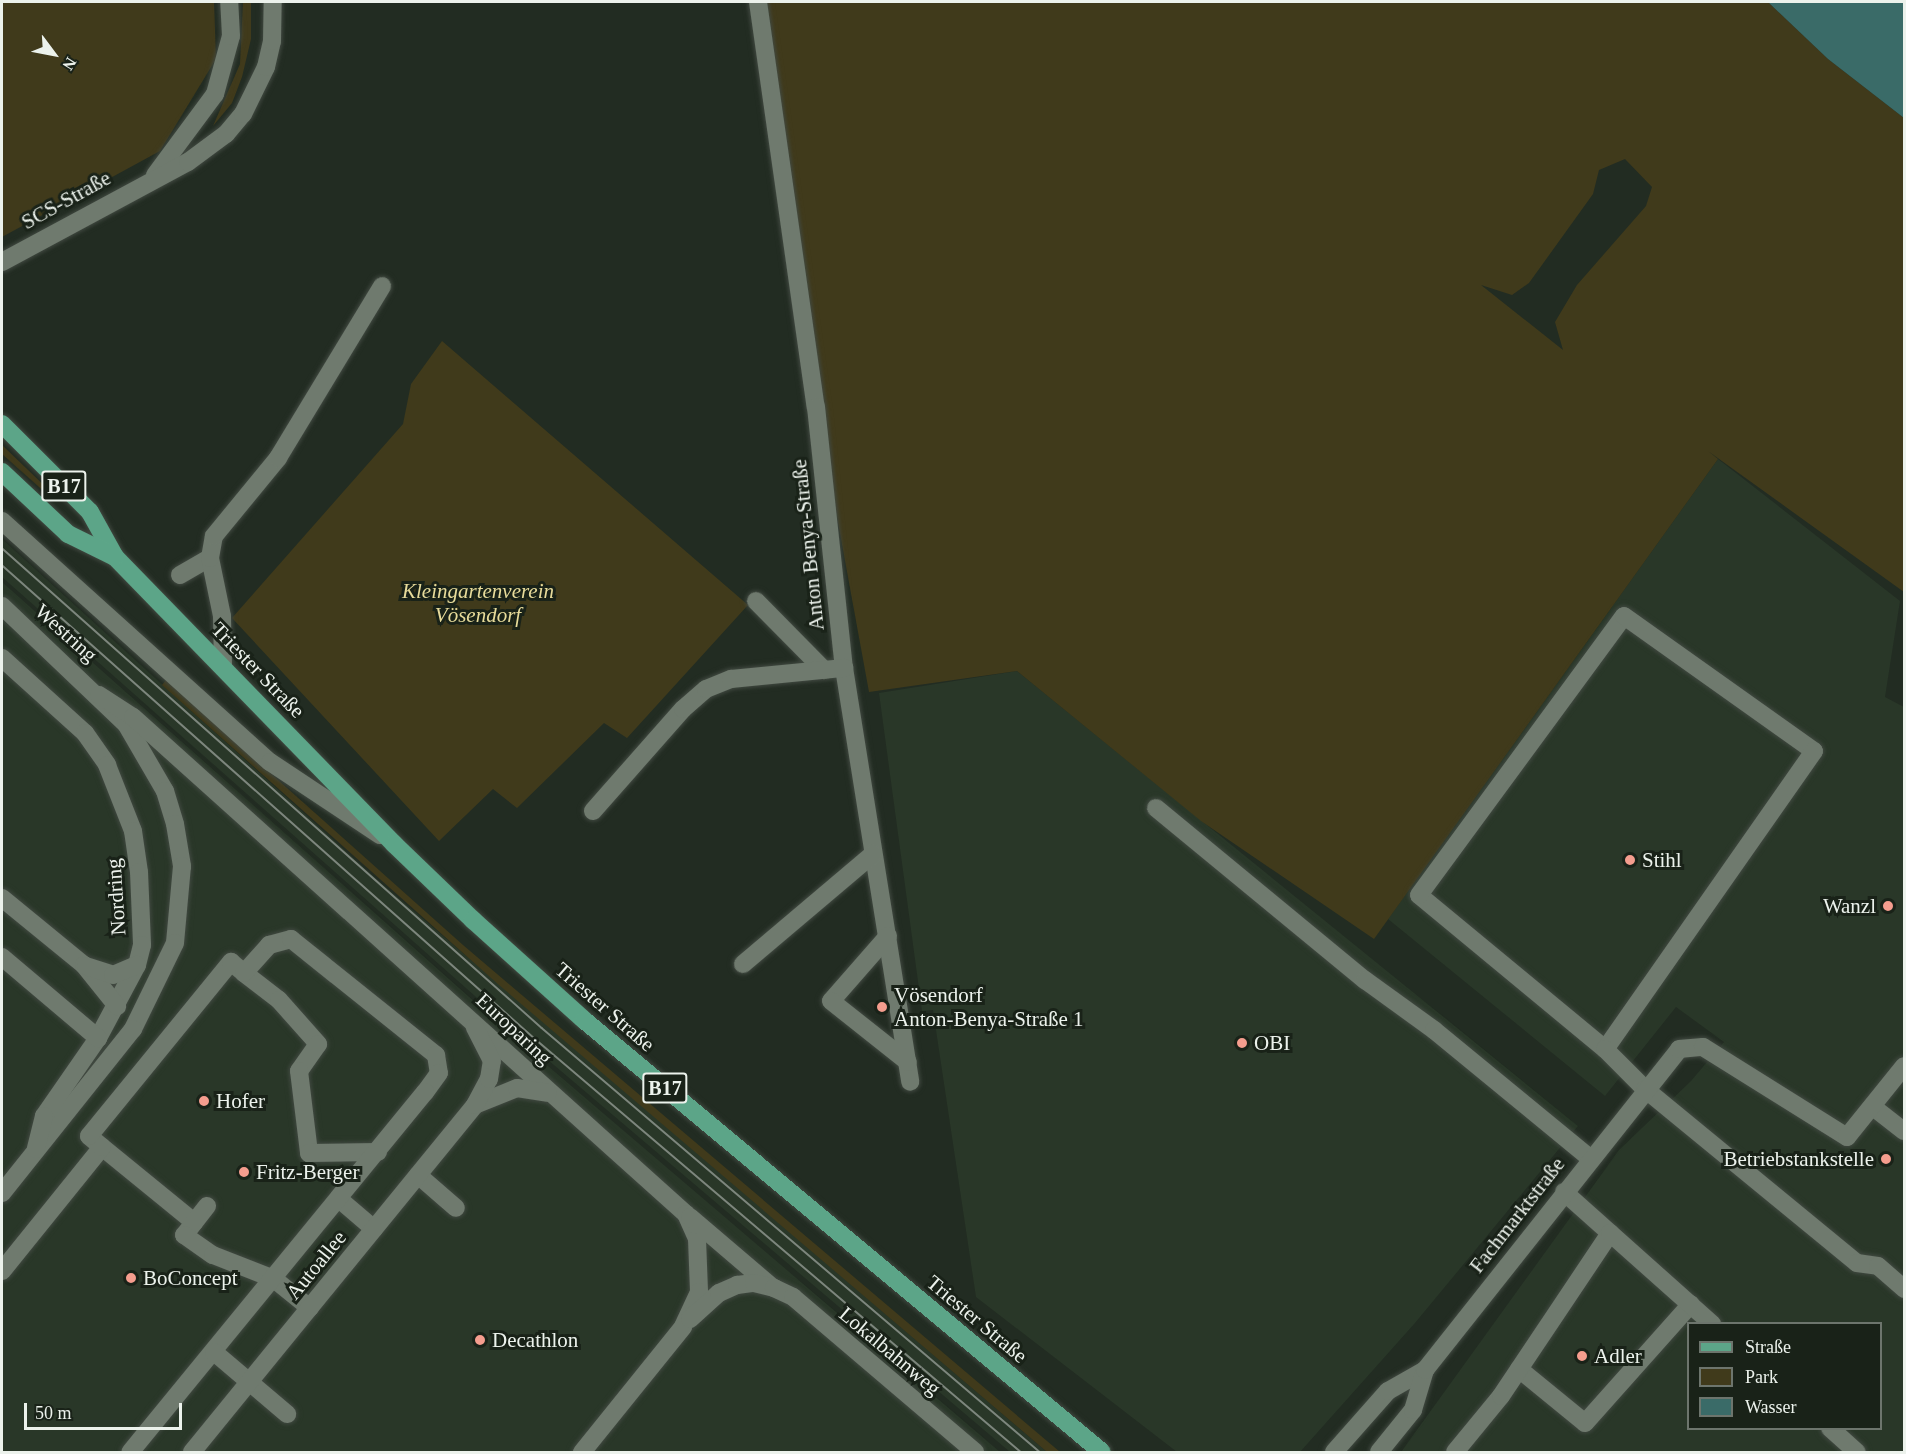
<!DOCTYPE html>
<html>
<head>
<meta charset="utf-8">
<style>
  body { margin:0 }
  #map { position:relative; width:1906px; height:1454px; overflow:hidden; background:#222c22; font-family:Georgia,serif }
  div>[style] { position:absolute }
  .built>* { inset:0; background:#293728 }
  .green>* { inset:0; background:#403a1b }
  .water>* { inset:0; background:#3a6b68 }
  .roads { filter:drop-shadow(0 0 2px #414941) drop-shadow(0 0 2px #414941) }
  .minor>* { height:18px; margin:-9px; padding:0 9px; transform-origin:9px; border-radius:9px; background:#6f7a6e }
  .major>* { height:18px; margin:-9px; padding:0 9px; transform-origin:9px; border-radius:9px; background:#5ca588 }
  .tram>* { height:1.5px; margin:-0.75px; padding:0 0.75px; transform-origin:0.75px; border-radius:0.75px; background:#7d867d }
  .dots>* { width:16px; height:16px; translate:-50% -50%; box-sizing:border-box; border:3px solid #192218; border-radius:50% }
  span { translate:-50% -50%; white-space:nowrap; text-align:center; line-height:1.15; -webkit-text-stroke:6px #192218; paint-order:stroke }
  .shield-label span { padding:2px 4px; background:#192218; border:2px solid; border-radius:4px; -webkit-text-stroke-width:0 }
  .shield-label { font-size:20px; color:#ecf2ec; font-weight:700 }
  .street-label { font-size:21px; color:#ecf2ec }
  .park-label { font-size:21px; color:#e7db9a; font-style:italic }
  .poi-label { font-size:21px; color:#ecf2ec }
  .left { translate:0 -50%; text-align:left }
  .right { translate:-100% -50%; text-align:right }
  .frame { position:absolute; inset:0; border:3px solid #ecf2ec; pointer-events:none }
  .legend { position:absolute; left:1687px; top:1322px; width:195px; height:108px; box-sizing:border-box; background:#192218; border:2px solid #6d756d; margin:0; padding:8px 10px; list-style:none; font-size:18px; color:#ecf2ec }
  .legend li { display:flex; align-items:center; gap:12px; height:30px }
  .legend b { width:30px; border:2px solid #6d756d }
  .north { position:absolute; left:24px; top:24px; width:60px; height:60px; -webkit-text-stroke:4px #192218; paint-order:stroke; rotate:122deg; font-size:16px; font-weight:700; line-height:24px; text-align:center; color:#ecf2ec }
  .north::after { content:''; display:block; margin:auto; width:21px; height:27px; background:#ecf2ec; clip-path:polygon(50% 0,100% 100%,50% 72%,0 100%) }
  .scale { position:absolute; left:24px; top:1403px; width:158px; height:27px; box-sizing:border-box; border:3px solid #ecf2ec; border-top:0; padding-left:8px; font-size:18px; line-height:21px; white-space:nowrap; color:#ecf2ec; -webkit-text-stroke:4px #192218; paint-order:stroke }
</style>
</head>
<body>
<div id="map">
  <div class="built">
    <i style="clip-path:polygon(evenodd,1718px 459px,1900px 601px,1885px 697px,1904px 707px,1904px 1452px,1401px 1452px,1619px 1150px,1691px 1081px,1724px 1042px,1676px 1007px,1605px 1096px,1388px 919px,1718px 459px,1688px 1324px,1880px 1324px,1880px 1428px,1688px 1428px,1688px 1324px)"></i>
    <i style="clip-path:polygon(2px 539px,381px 883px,1047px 1452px,1010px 1452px,528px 1043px,2px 577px)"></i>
    <i style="clip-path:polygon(2px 582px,521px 1043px,1000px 1452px,2px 1452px)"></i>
    <i style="clip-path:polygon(1017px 671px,1578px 1126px,1415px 1323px,1300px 1452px,1177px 1452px,976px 1297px,933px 1010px,922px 1011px,879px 693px)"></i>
  </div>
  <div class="green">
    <i style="clip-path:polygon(2px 2px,214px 2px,216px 59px,160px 151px,2px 237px)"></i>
    <i style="clip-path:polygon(243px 2px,251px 2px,251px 39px,242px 77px,232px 103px,213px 126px,240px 64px)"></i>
    <i style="clip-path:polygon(evenodd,767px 2px,1768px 2px,1828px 59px,1904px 118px,1904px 592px,1708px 451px,1718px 459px,1374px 939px,1201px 821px,1017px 671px,869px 692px,837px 517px,767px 2px,1625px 159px,1652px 187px,1646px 206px,1577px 285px,1555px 322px,1563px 350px,1481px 285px,1512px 295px,1529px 283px,1593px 194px,1599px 170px,1625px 159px)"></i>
    <i style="clip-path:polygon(442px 341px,748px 605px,627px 738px,604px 723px,517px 808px,493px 789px,439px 841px,232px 618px,403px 424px,411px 384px)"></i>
    <i style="clip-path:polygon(2px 445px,51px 492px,48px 495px,2px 454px)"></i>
    <i style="clip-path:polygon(166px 680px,463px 945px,1060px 1452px,1047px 1452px,499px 985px,162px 685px)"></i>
  </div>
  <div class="water">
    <i style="clip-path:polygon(1768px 2px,1904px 2px,1904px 118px,1828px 59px)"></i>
  </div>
  <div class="roads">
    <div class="minor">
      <i style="left:758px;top:2px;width:409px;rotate:81.9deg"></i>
      <i style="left:816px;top:407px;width:262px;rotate:83.9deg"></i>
      <i style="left:844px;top:668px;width:419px;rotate:80.9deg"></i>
      <i style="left:155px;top:175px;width:101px;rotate:-53.5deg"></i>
      <i style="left:215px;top:94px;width:60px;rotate:-74.6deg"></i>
      <i style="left:231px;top:36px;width:34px;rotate:-93deg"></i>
      <i style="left:2px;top:262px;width:211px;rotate:-28.3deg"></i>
      <i style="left:188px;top:162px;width:47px;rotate:-36.4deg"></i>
      <i style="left:226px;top:134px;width:26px;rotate:-50deg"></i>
      <i style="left:243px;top:114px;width:52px;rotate:-63.9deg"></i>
      <i style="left:266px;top:67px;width:27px;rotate:-77deg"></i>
      <i style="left:272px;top:41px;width:39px;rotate:-89deg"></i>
      <i style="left:2px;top:521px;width:360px;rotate:42deg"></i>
      <i style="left:270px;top:762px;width:132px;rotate:33.6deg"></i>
      <i style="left:180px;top:575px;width:34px;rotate:-30deg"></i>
      <i style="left:756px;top:601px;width:97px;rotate:45.4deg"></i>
      <i style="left:2px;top:606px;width:171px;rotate:43.6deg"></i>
      <i style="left:126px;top:724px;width:78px;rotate:59.8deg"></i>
      <i style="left:165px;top:791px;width:34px;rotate:73deg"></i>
      <i style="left:175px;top:824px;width:43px;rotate:80.5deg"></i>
      <i style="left:182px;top:866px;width:77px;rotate:95.2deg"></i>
      <i style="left:175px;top:943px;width:96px;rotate:116deg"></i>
      <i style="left:133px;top:1029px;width:210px;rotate:128.6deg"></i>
      <i style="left:2px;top:658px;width:112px;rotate:42.1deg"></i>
      <i style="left:85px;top:733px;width:39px;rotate:55deg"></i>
      <i style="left:107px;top:765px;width:71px;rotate:68.5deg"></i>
      <i style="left:133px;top:831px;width:41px;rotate:81.7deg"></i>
      <i style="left:139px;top:872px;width:73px;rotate:87.6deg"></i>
      <i style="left:142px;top:945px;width:21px;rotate:104deg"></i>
      <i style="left:137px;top:965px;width:83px;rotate:118.1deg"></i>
      <i style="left:98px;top:1038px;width:95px;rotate:124.7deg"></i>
      <i style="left:44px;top:1116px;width:34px;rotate:104deg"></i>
      <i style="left:223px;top:665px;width:49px;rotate:-91.2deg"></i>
      <i style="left:222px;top:616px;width:59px;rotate:-101.7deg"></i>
      <i style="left:210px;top:558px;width:22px;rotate:-80deg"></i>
      <i style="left:214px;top:536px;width:101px;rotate:-50.6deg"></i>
      <i style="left:278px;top:458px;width:201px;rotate:-58.8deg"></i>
      <i style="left:99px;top:695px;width:40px;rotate:32.9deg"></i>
      <i style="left:133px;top:717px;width:744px;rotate:41.95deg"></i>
      <i style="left:686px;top:1214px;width:27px;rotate:66deg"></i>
      <i style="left:697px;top:1239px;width:53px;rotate:87.8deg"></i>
      <i style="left:699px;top:1292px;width:38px;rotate:115deg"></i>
      <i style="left:683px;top:1327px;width:161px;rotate:128.9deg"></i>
      <i style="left:1156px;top:808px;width:271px;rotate:39.5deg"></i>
      <i style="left:1365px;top:980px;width:85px;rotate:35.9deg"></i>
      <i style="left:1434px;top:1030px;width:202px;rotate:39.4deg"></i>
      <i style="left:593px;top:811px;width:136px;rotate:-48.6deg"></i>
      <i style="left:683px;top:709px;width:30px;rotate:-41deg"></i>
      <i style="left:706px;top:689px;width:27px;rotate:-22deg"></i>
      <i style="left:731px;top:679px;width:114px;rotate:-5.6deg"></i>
      <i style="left:2px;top:898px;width:106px;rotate:39.3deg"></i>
      <i style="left:84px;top:965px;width:53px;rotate:51.2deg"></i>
      <i style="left:888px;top:936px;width:86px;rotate:131.2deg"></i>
      <i style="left:831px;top:1001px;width:98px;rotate:38.4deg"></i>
      <i style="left:2px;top:957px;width:126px;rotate:40.2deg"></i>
      <i style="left:743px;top:964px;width:170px;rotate:-40.2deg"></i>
      <i style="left:86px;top:966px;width:28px;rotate:18deg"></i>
      <i style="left:113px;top:975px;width:26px;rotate:-23deg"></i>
      <i style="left:244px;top:973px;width:44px;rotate:37.6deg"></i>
      <i style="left:279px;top:1000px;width:59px;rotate:48.4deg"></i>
      <i style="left:318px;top:1044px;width:33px;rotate:125deg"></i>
      <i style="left:299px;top:1071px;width:83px;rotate:83deg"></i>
      <i style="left:309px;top:1153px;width:69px;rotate:-0.8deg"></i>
      <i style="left:1605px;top:1049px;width:241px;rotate:-140.4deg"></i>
      <i style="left:1419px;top:895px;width:346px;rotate:-53.7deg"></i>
      <i style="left:1624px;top:616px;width:233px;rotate:35.4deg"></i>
      <i style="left:1814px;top:751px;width:364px;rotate:125deg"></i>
      <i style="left:1605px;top:1049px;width:57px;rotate:45deg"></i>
      <i style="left:1645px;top:1089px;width:274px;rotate:39.4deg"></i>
      <i style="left:1857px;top:1263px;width:21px;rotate:8deg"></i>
      <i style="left:1878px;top:1266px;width:35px;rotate:41deg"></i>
      <i style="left:475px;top:1105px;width:45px;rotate:-22deg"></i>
      <i style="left:517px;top:1088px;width:31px;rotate:9deg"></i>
      <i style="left:1873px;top:1107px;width:39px;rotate:38deg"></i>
      <i style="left:102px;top:1147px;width:119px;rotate:39.2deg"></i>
      <i style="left:418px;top:1175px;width:50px;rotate:41deg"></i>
      <i style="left:1564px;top:1192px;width:62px;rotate:41.7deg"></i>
      <i style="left:339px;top:1199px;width:46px;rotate:40.6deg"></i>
      <i style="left:207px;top:1206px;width:37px;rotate:128deg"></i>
      <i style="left:184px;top:1235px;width:35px;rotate:35deg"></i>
      <i style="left:213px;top:1255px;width:66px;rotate:21.5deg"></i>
      <i style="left:274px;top:1279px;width:46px;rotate:38.9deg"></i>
      <i style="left:690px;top:1217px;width:108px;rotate:40.5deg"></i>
      <i style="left:2px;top:1271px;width:159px;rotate:-51.1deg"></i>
      <i style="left:102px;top:1147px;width:17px;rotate:-140deg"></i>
      <i style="left:89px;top:1136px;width:225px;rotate:-50.8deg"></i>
      <i style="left:231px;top:962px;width:17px;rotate:40deg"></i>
      <i style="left:244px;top:973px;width:38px;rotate:-48deg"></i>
      <i style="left:269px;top:945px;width:23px;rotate:-15deg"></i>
      <i style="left:291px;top:939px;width:186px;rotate:38.7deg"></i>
      <i style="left:436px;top:1055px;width:18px;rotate:81deg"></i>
      <i style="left:439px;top:1073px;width:24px;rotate:126deg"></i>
      <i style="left:425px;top:1092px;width:465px;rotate:129.3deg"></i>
      <i style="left:690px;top:1319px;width:39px;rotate:-42deg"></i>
      <i style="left:719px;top:1293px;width:20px;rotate:-24deg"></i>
      <i style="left:737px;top:1285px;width:17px;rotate:-7deg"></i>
      <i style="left:754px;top:1283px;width:21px;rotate:14deg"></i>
      <i style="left:774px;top:1288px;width:21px;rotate:25deg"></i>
      <i style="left:793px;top:1297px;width:239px;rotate:40.4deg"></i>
      <i style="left:214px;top:1352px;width:96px;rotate:40.3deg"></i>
      <i style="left:1519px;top:1369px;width:85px;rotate:39.3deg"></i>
      <i style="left:1585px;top:1423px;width:159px;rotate:-48.3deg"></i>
      <i style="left:1830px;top:1428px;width:36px;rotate:42deg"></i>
      <i style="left:192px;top:1452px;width:448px;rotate:-50.8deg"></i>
      <i style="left:475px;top:1105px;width:30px;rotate:-62deg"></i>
      <i style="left:489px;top:1079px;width:18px;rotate:-81deg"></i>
      <i style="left:492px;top:1061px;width:38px;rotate:-117deg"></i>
      <i style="left:1334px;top:1452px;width:81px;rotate:-48.5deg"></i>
      <i style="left:1388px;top:1391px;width:43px;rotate:-29.6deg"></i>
      <i style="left:1379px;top:1452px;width:54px;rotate:-51deg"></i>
      <i style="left:1413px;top:1410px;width:42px;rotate:-73.3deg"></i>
      <i style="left:1425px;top:1370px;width:409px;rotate:-51.6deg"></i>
      <i style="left:1679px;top:1049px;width:24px;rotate:-5deg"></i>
      <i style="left:1703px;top:1047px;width:170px;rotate:32deg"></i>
      <i style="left:1847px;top:1137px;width:91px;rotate:-51.2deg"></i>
      <i style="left:1455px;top:1452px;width:72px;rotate:-50.6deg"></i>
      <i style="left:1501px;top:1396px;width:196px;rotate:-56.2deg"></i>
      <i style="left:1610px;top:1233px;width:137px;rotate:41.7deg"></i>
    </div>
    <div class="major">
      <i style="left:2px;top:424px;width:124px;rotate:45deg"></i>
      <i style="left:90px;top:512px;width:51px;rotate:60.9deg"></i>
      <i style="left:115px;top:557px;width:400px;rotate:45.8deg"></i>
      <i style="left:394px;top:844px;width:110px;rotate:43.9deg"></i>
      <i style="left:473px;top:920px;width:149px;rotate:42deg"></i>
      <i style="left:584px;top:1020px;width:674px;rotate:39.83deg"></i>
      <i style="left:2px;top:472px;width:91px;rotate:43.2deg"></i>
      <i style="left:68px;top:534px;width:52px;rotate:26.1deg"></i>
    </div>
  </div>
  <div class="tram">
    <i style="left:2px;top:548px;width:722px;rotate:41.63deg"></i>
    <i style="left:542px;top:1028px;width:654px;rotate:40.41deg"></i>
    <i style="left:2px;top:565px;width:710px;rotate:41.63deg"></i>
    <i style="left:533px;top:1037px;width:641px;rotate:40.38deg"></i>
  </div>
  <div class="dots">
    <i style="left:1630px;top:860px;background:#f59d8e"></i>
    <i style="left:1888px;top:906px;background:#f59d8e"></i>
    <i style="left:882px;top:1007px;background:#f59d8e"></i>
    <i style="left:1242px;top:1043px;background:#f59d8e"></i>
    <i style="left:204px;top:1101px;background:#f59d8e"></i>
    <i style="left:1886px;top:1159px;background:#f59d8e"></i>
    <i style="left:244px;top:1172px;background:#f59d8e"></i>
    <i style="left:131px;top:1278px;background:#f59d8e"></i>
    <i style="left:480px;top:1340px;background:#f59d8e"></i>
    <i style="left:1582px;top:1356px;background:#f59d8e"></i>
  </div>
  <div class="shield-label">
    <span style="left:64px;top:486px">B17</span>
    <span style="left:665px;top:1088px">B17</span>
  </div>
  <div class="street-label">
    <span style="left:66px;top:200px;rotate:-29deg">SCS-Straße</span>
    <span style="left:808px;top:545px;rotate:-96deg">Anton Benya-Straße</span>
    <span style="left:66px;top:633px;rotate:42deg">Westring</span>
    <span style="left:258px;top:670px;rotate:46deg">Triester Straße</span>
    <span style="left:116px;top:897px;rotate:-94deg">Nordring</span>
    <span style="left:605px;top:1007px;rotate:41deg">Triester Straße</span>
    <span style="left:514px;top:1029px;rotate:43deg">Europaring</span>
    <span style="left:1517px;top:1215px;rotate:-52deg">Fachmarktstraße</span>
    <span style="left:316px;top:1265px;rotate:-51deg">Autoallee</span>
    <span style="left:977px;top:1319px;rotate:40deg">Triester Straße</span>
    <span style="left:890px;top:1351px;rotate:40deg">Lokalbahnweg</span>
  </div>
  <div class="park-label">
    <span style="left:478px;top:603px">Kleingartenverein<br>Vösendorf</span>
  </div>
  <div class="poi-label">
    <span class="left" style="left:1642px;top:860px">Stihl</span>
    <span class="right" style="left:1876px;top:906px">Wanzl</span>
    <span class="left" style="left:894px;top:1007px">Vösendorf<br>Anton-Benya-Straße 1</span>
    <span class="left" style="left:1254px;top:1043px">OBI</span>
    <span class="left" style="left:216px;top:1101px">Hofer</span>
    <span class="right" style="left:1874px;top:1159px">Betriebstankstelle</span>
    <span class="left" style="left:256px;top:1172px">Fritz-Berger</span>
    <span class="left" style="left:143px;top:1278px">BoConcept</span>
    <span class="left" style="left:492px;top:1340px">Decathlon</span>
    <span class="left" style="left:1594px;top:1356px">Adler</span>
  </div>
  <div class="frame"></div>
  <ul class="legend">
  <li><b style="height:8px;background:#5ca588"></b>Straße</li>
  <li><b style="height:16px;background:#403a1b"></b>Park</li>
  <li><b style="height:16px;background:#3a6b68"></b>Wasser</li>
  </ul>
  <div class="north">N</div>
  <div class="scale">50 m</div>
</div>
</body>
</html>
